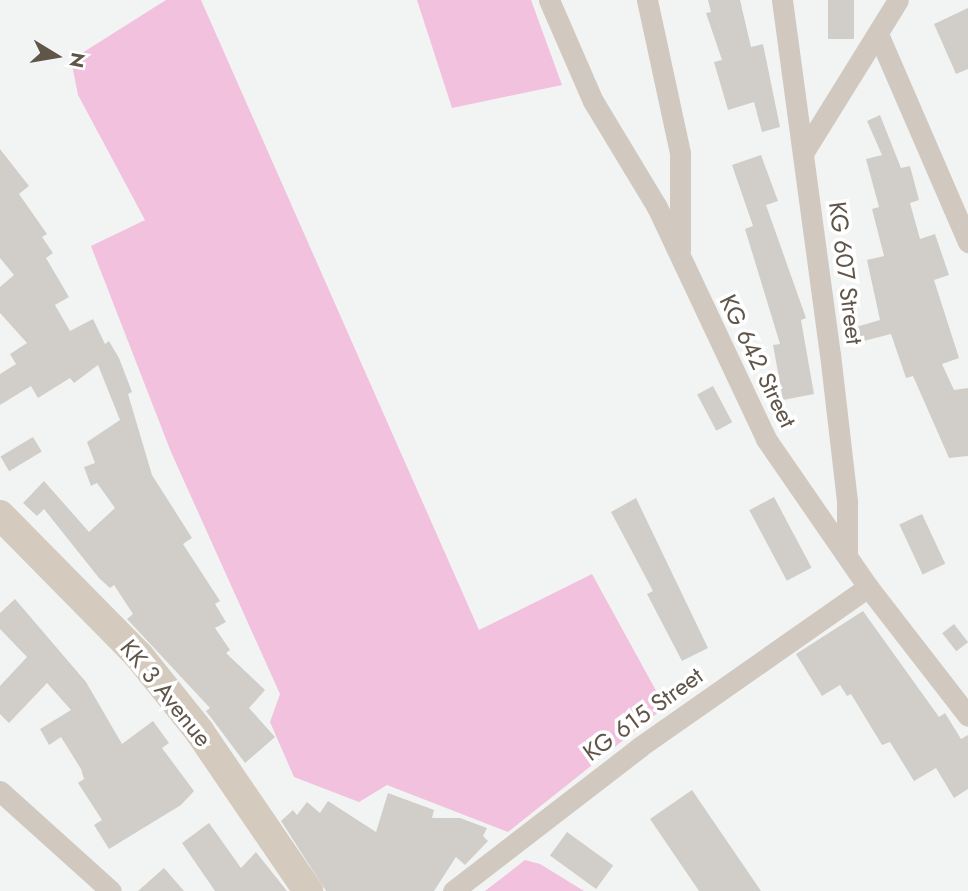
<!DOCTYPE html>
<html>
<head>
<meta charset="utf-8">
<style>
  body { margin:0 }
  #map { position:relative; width:968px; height:891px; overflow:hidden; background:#f2f4f4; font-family:Jost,sans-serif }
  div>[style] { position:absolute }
  .green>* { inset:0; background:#f1c1dd }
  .building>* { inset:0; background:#d1cec9; transform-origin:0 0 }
  .street>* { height:21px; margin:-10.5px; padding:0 10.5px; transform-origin:10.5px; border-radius:10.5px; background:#d1c9c0 }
  .secondary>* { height:30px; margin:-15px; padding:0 15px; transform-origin:15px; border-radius:15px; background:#d4cabe }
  span { translate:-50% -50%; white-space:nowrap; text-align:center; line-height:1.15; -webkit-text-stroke:7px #fff; paint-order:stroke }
  .street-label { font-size:24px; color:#605549 }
  .north { position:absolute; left:21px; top:21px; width:70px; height:70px; -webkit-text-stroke:5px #fff; paint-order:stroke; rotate:101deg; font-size:19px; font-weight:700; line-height:28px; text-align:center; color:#605549 }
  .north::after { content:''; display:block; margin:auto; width:24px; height:32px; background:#605549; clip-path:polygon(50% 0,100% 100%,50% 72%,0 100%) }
</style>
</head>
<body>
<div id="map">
  <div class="green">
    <i style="clip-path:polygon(166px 0,201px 0,479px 630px,592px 574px,665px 707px,508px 832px,387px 785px,359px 802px,294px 777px,270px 722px,280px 694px,171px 452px,91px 246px,145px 220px,78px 95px,71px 60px)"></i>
    <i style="clip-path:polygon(417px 0,531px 0,562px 85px,452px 108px)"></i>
    <i style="clip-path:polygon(525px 860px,540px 864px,584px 891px,485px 891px)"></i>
  </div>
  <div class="building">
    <i style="clip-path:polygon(708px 0,740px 0,751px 47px,763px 44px,780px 127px,762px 132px,754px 102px,728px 110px,714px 62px,722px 60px,706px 13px,711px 12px)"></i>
    <i style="left:828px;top:0;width:26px;height:39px"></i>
    <i style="clip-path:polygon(968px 8px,968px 69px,956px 74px,934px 24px)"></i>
    <i style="clip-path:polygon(880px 115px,901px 168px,910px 166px,919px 200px,910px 203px,920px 239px,935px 234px,949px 275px,934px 280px,959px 358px,942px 364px,954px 390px,968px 388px,968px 456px,949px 458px,913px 376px,906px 378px,891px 334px,860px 342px,856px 327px,880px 320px,867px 260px,884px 256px,872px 209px,879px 207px,866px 159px,882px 155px,867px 121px)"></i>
    <i style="clip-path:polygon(0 149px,29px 186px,19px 194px,47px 234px,42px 237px,53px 253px,46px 258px,69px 297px,55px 305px,70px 331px,93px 319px,105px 344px,109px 341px,119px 358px,132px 392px,128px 394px,152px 475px,192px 538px,183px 544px,220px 601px,215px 604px,226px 622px,215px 628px,230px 650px,226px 653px,265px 690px,249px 708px,275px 737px,245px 763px,206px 711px,210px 708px,127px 619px,133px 614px,114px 585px,110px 588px,99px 578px,44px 509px,37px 516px,23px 503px,44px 481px,89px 532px,115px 508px,97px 483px,91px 486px,84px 467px,95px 463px,87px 442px,120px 420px,98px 365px,74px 383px,70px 378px,38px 398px,31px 386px,0 405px,0 374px,16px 364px,10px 354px,27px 343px,0 313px,0 287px,14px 275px,0 258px)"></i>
    <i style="clip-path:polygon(761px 155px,778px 201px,766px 205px,806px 318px,801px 320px,814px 394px,783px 400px,773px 345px,780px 344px,745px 229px,753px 226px,732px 165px)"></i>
    <i style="left:713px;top:386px;width:41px;height:18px;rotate:62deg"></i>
    <i style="left:33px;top:437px;width:17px;height:38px;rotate:59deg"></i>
    <i style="left:774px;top:497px;width:80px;height:28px;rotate:62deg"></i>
    <i style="clip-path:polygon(636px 498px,708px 648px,682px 661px,647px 594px,653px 591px,611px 512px)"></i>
    <i style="left:922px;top:514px;width:55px;height:25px;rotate:65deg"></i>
    <i style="clip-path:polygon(15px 599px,86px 682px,122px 744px,153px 721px,169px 743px,162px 748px,194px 791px,181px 805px,109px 849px,94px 825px,102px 820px,78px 783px,84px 779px,81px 769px,61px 737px,49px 745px,40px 729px,71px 710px,47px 683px,9px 723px,0 714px,0 686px,27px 657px,0 629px,0 613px)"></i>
    <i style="clip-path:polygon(863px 611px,939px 717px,945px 713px,961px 739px,968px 735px,968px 789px,954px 798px,936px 768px,914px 781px,890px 742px,882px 745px,851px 694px,847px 696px,840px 685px,822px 696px,796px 654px)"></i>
    <i style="left:954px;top:624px;width:23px;height:15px;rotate:52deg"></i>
    <i style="clip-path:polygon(692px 790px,761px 891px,699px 891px,650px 819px)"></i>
    <i style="clip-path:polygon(388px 793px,434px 810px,432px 818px,460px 818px,487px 828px,483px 836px,488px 841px,465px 865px,456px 857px,434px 891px,326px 891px,281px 821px,293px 810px,297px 815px,307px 802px,320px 813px,328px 801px,376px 832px)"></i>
    <i style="clip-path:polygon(209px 823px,241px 868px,256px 852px,287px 891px,215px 891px,182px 843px)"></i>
    <i style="left:567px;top:832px;width:57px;height:29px;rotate:36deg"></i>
    <i style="clip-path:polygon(164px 868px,184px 891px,138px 891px)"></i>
  </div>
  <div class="street">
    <i style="left:549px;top:0;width:110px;rotate:66.5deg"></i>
    <i style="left:593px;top:101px;width:124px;rotate:58.9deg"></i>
    <i style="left:657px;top:207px;width:256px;rotate:64.8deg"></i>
    <i style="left:766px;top:439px;width:180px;rotate:55.4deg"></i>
    <i style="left:868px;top:587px;width:163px;rotate:52.2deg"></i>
    <i style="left:647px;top:0;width:157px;rotate:77.8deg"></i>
    <i style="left:680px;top:153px;width:97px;rotate:90deg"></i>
    <i style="left:782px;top:0;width:357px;rotate:82.3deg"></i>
    <i style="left:830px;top:354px;width:149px;rotate:83.4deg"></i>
    <i style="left:847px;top:502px;width:53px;rotate:90deg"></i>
    <i style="left:878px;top:34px;width:227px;rotate:66.6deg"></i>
    <i style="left:805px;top:150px;width:176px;rotate:-58.2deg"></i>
    <i style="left:0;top:791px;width:149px;rotate:42deg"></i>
    <i style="left:453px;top:891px;width:237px;rotate:-37.6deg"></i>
    <i style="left:641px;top:746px;width:277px;rotate:-35deg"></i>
  </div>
  <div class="secondary">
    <i style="left:0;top:515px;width:198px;rotate:45.4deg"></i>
    <i style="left:139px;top:656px;width:96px;rotate:51.3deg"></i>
    <i style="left:199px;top:731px;width:194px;rotate:55.7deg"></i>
  </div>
  <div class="street-label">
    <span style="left:846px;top:273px;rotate:83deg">KG 607 Street</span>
    <span style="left:758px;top:361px;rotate:64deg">KG 642 Street</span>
    <span style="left:166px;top:693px;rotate:51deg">KK 3 Avenue</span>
    <span style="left:643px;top:714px;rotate:-36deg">KG 615 Street</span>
  </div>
  <div class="north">N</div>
</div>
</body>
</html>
